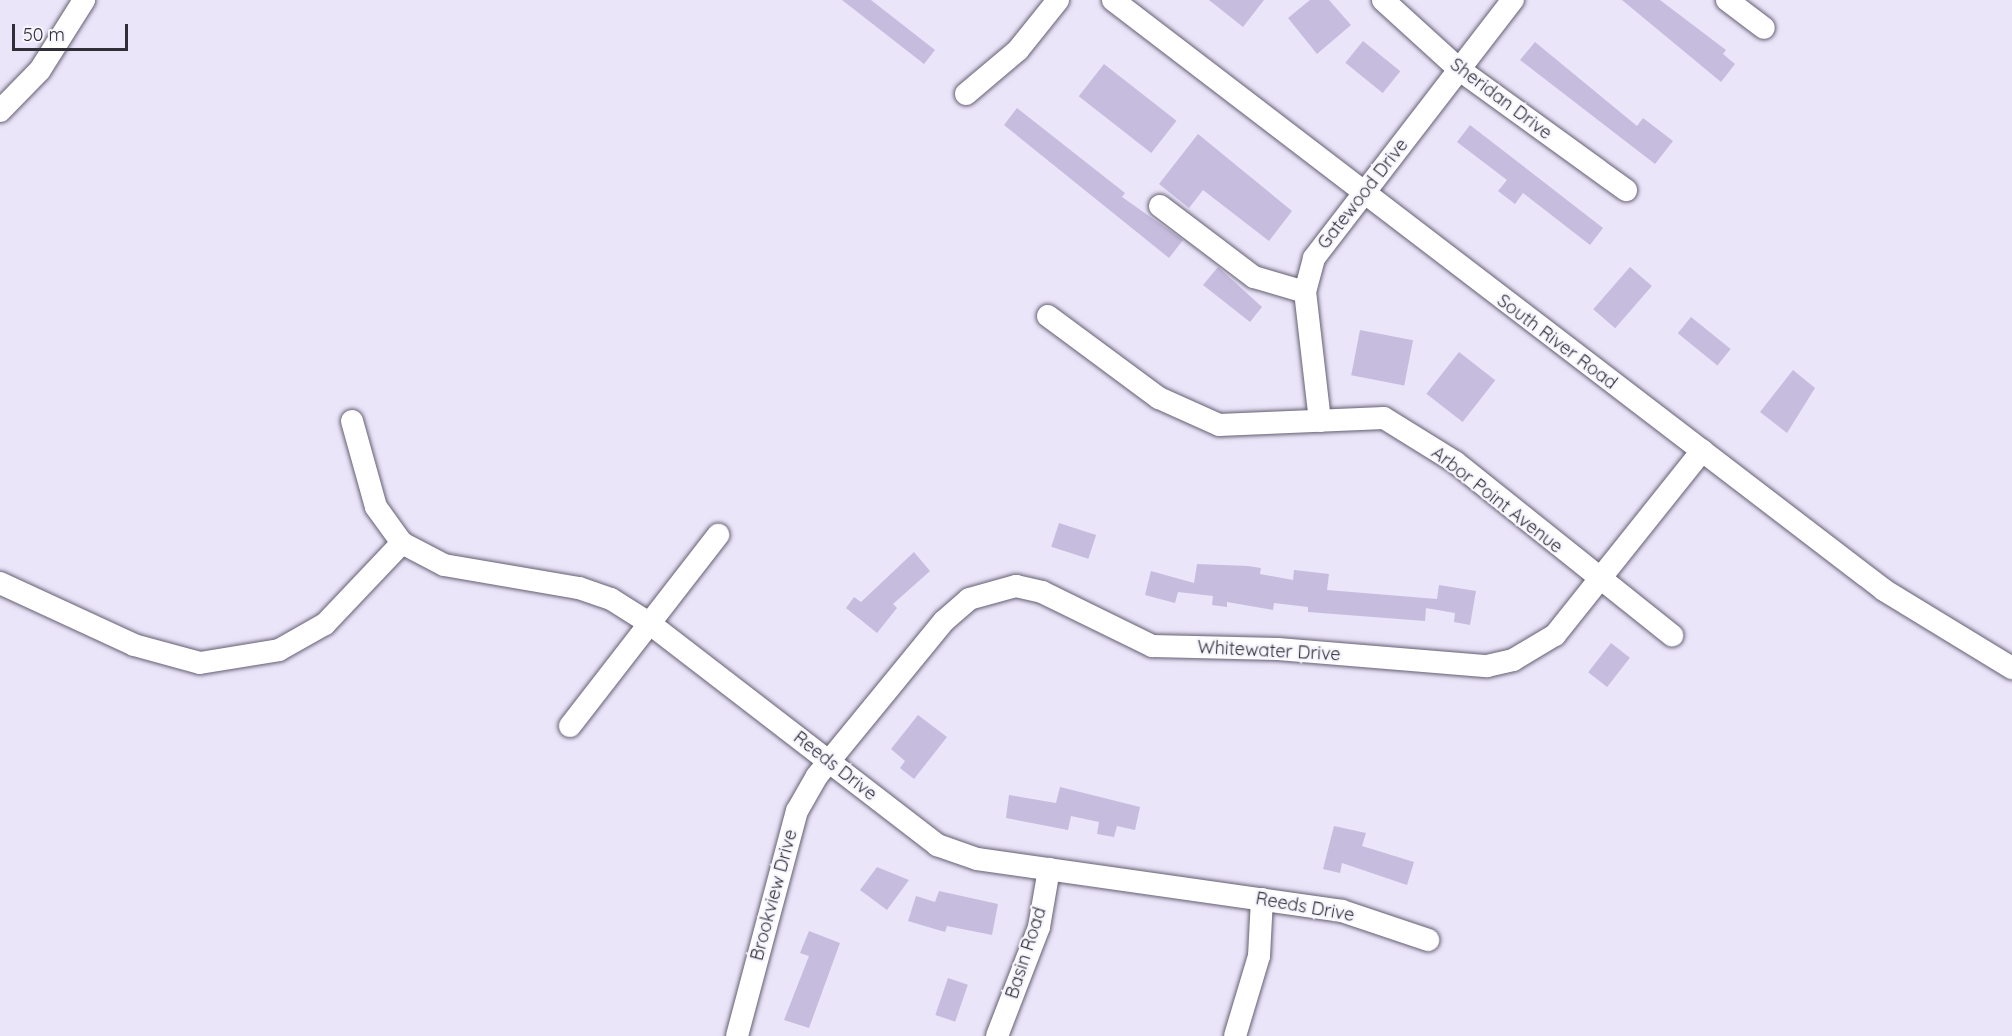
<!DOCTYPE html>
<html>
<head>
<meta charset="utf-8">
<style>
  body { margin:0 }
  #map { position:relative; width:2012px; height:1036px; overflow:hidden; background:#ebe5fa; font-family:Quicksand,sans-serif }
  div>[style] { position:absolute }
  .building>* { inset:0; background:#c6bcde; transform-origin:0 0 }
  .roads { filter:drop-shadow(0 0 2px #645f71) drop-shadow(0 0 2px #645f71) }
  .minor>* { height:22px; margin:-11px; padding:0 11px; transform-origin:11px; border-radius:11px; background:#fff }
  span { translate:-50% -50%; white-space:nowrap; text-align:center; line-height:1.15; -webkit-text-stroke:4.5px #f7f5fd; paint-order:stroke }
  .street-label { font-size:18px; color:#302e36 }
  .scale { position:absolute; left:12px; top:24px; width:116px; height:27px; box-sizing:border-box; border:3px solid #302e36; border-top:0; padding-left:8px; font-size:18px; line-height:21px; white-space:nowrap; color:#302e36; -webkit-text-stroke:4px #f7f5fd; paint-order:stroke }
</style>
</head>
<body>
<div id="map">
  <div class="building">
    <i style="clip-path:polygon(842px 0,871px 0,935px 50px,924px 64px)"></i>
    <i style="clip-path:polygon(1209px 0,1264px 0,1243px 27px)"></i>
    <i style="clip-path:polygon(1310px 0,1329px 0,1351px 25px,1317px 54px,1288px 18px)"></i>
    <i style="clip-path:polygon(1622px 0,1660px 0,1726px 50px,1723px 54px,1735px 64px,1721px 82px)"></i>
    <i style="left:1363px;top:41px;width:48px;height:28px;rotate:39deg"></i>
    <i style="clip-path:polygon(1535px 42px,1637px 126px,1643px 118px,1673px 141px,1655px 164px,1520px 60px)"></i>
    <i style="left:1104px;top:64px;width:92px;height:41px;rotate:38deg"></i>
    <i style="clip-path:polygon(1017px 108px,1125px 193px,1122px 197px,1183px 240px,1169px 258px,1004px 125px)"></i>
    <i style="clip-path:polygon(1470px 125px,1603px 228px,1590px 245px,1523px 193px,1515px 204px,1498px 191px,1507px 180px,1457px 142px)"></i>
    <i style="clip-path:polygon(1198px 134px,1292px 211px,1269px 241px,1203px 190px,1189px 208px,1159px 184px)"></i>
    <i style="clip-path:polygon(1218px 267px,1262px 307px,1250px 322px,1203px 285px)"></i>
    <i style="left:1630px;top:267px;width:29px;height:56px;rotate:41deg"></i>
    <i style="left:1691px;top:317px;width:51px;height:21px;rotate:39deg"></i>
    <i style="left:1360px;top:330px;width:54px;height:46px;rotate:11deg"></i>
    <i style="left:1459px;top:352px;width:46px;height:53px;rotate:38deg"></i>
    <i style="clip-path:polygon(1793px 370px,1815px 388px,1787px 433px,1760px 412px)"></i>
    <i style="left:1059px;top:523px;width:39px;height:25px;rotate:18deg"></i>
    <i style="clip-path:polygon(914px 552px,930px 571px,893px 604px,897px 608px,877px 633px,846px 608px,854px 597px,861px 602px)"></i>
    <i style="clip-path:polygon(1197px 564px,1248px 566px,1261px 568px,1260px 574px,1293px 580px,1294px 570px,1329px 574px,1327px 590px,1437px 599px,1439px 585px,1476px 591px,1470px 625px,1454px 622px,1455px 613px,1426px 608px,1425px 621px,1308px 612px,1308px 607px,1274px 603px,1273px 610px,1227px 602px,1227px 607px,1212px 605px,1213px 596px,1178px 592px,1175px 603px,1145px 595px,1151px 571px,1194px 583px)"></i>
    <i style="left:1611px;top:643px;width:24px;height:37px;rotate:38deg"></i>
    <i style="clip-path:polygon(918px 715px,947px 737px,914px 779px,900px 768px,905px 761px,891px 749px)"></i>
    <i style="clip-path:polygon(1060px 787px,1140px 807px,1135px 830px,1117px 826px,1114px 837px,1097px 834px,1099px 822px,1071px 816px,1068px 830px,1006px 818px,1009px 795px,1056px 803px)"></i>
    <i style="clip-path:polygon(1334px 826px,1366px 833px,1362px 846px,1414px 862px,1407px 885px,1342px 863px,1340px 873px,1323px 869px)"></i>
    <i style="clip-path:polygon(877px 867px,909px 880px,887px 910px,860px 890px)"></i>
    <i style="clip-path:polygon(939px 891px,998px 904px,992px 935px,947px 926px,945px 932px,908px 921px,916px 896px,935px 902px)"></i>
    <i style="clip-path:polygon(809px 931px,840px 943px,809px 1028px,784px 1020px,809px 956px,800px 953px)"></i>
    <i style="left:948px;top:978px;width:21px;height:39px;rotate:19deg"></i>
  </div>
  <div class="roads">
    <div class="minor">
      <i style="left:1113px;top:0;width:971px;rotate:37.42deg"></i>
      <i style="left:1884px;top:590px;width:150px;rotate:31.4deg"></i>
      <i style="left:1383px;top:0;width:104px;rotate:42.3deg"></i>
      <i style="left:1460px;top:70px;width:205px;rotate:35.9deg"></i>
      <i style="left:1727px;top:0;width:46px;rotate:37.1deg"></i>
      <i style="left:966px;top:94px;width:68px;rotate:-40.2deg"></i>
      <i style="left:1018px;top:50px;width:64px;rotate:-51.3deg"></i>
      <i style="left:0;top:111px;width:57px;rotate:-45.7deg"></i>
      <i style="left:40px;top:70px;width:83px;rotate:-57.8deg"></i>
      <i style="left:1160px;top:206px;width:118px;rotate:37.1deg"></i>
      <i style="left:1254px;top:277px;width:53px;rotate:16.4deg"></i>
      <i style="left:1048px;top:316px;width:138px;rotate:36.5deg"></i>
      <i style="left:1159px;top:398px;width:66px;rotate:24.2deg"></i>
      <i style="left:1219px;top:425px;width:165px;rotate:-2.4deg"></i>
      <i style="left:1384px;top:418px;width:84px;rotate:31.8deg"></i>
      <i style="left:1455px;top:462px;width:278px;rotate:38.6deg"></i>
      <i style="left:352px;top:421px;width:89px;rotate:74.4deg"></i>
      <i style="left:376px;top:507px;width:44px;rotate:54.2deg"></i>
      <i style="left:402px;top:543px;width:47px;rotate:27.6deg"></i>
      <i style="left:444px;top:565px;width:137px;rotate:9.7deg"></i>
      <i style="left:579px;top:588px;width:34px;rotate:19deg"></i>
      <i style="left:611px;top:599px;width:45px;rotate:32.3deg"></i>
      <i style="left:649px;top:623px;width:364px;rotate:37.6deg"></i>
      <i style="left:937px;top:845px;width:42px;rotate:19.3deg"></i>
      <i style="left:977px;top:859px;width:369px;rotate:8.1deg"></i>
      <i style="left:1342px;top:911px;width:91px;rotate:18.6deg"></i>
      <i style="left:1320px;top:421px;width:130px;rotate:-96.6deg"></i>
      <i style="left:1305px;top:292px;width:35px;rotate:-75deg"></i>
      <i style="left:1314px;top:258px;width:326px;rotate:-52.4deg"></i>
      <i style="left:0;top:583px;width:148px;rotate:24.8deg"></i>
      <i style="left:134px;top:645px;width:68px;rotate:15.3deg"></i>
      <i style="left:200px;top:663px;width:80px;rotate:-9.3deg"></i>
      <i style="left:279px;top:650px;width:53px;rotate:-29.5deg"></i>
      <i style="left:325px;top:624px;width:112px;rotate:-46.5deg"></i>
      <i style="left:570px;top:726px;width:242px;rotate:-52.2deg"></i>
      <i style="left:737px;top:1036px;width:233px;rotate:-75.1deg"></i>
      <i style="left:797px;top:811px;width:40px;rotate:-60.3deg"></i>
      <i style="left:817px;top:776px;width:200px;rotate:-50.7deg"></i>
      <i style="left:944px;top:621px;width:33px;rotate:-41deg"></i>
      <i style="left:969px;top:599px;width:49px;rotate:-15.5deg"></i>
      <i style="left:1016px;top:586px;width:27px;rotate:13deg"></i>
      <i style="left:1042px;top:592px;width:123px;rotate:26.1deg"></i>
      <i style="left:1152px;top:646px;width:126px;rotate:1.4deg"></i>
      <i style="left:1278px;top:649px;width:210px;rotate:4.7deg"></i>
      <i style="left:1487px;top:666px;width:27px;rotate:-13deg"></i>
      <i style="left:1513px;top:660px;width:49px;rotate:-30.8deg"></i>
      <i style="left:1555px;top:635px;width:236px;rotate:-51.4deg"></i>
      <i style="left:997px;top:1036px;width:117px;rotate:-68.9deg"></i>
      <i style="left:1039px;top:927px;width:59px;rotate:-80.2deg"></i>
      <i style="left:1235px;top:1036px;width:84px;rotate:-73.3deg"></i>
      <i style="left:1259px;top:956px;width:57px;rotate:-87deg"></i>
    </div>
  </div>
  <div class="street-label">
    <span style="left:1501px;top:99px;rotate:37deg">Sheridan Drive</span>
    <span style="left:1363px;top:194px;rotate:-52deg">Gatewood Drive</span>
    <span style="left:1557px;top:342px;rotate:37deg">South River Road</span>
    <span style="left:1497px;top:500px;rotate:38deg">Arbor Point Avenue</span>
    <span style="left:1269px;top:651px;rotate:3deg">Whitewater Drive</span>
    <span style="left:835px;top:766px;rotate:38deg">Reeds Drive</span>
    <span style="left:774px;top:895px;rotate:-75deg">Brookview Drive</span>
    <span style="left:1305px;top:907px;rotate:10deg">Reeds Drive</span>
    <span style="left:1026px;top:953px;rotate:-72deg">Basin Road</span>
  </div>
  <div class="scale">50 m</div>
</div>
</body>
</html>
